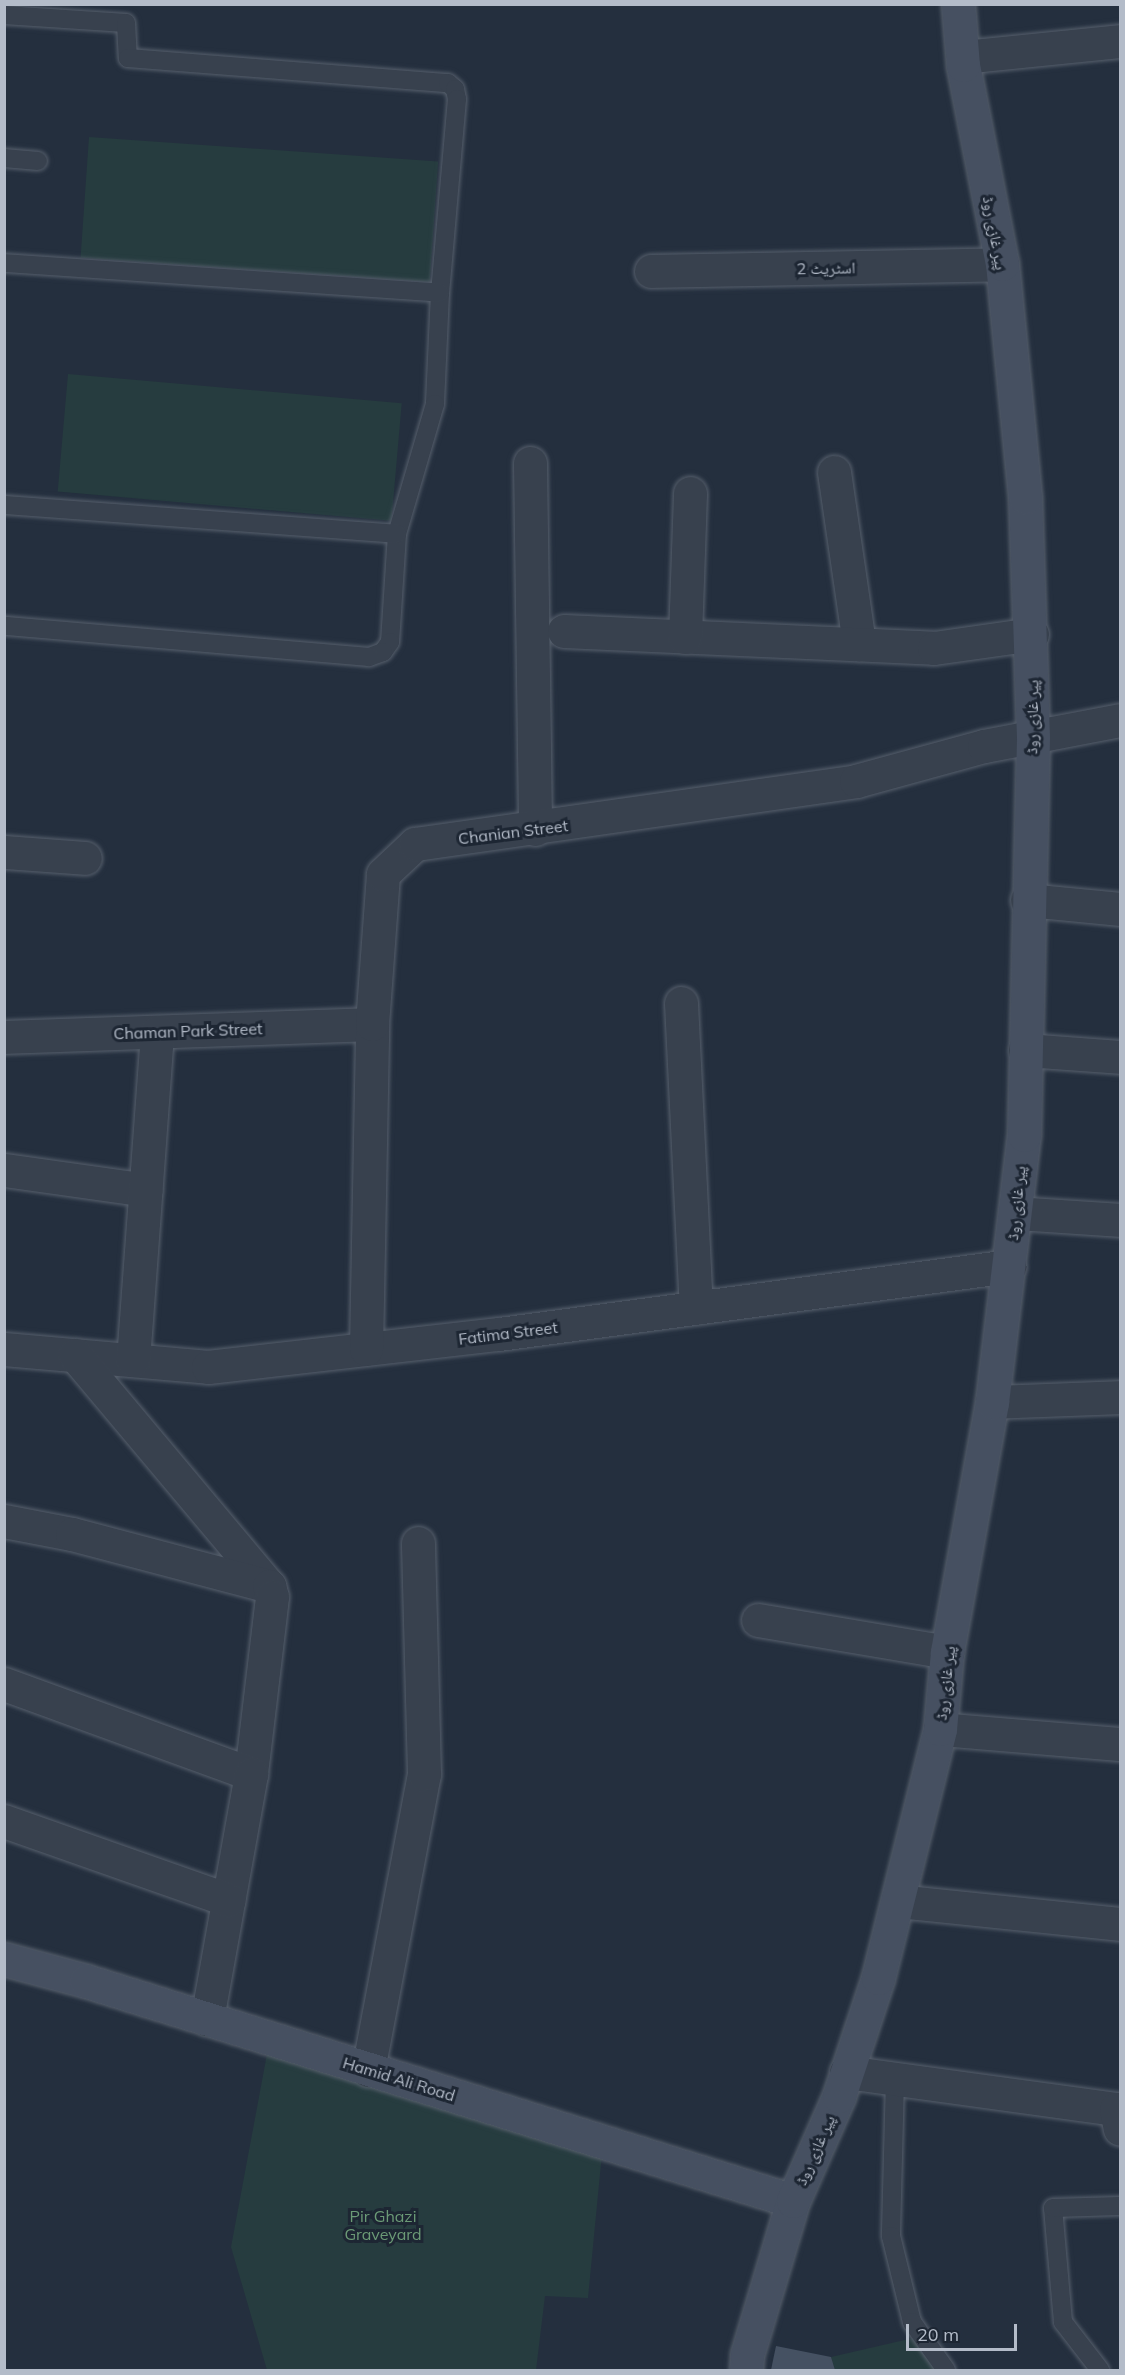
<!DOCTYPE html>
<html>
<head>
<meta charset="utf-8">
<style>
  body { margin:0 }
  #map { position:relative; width:1125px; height:2375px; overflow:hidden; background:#242f3e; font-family:Mulish,"Noto Naskh Arabic",sans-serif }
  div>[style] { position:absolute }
  .green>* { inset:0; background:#263c3f; transform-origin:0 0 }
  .building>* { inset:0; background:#455162 }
  .roads { filter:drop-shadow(0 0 2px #565f6c) drop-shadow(0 0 2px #565f6c) }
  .lane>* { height:18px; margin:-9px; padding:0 9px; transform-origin:9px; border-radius:9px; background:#38414e }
  .street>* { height:33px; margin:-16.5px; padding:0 16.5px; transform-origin:16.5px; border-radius:16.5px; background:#38414e }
  .secondary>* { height:33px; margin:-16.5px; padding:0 16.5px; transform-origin:16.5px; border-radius:16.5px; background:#465061 }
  span { translate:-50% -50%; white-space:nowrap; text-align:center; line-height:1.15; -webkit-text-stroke:6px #1d2633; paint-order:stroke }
  .street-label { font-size:16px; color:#b4bcc9 }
  .park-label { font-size:16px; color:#6b9a76 }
  .frame { position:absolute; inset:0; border:6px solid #b4bcc9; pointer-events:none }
  .scale { position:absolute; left:906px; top:2324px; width:111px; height:27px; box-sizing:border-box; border:3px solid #b4bcc9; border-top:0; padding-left:8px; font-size:18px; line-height:21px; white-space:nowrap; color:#b4bcc9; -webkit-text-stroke:4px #1d2633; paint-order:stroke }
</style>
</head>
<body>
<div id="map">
  <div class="green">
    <i style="left:89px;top:137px;width:350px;height:121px;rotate:4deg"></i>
    <i style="left:68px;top:374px;width:335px;height:118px;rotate:5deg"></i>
    <i style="clip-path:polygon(270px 2038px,603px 2143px,588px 2298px,545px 2296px,536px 2370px,267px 2370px,231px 2247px)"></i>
    <i style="clip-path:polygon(922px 2336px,951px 2370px,835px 2370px,831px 2357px)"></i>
  </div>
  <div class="building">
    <i style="clip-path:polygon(776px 2346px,831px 2357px,835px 2370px,771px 2370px)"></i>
  </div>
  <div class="roads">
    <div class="lane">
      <i style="left:4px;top:15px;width:122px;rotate:3.8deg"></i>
      <i style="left:126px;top:23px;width:35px;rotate:87deg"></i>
      <i style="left:128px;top:58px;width:321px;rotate:4.5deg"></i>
      <i style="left:448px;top:83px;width:9px;rotate:41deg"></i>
      <i style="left:455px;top:89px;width:10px;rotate:79deg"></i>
      <i style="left:457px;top:99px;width:195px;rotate:95deg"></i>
      <i style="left:440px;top:293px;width:111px;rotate:92.6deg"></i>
      <i style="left:435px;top:404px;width:135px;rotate:106.3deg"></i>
      <i style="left:397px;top:534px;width:108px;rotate:93.7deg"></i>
      <i style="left:390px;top:642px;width:12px;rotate:125deg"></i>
      <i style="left:383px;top:652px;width:15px;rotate:160deg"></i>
      <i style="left:369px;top:657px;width:366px;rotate:-175.1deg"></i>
      <i style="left:4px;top:158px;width:34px;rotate:5deg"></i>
      <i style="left:4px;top:263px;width:437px;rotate:3.9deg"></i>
      <i style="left:4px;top:505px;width:394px;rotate:4.2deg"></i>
      <i style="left:895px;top:2079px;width:157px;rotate:91.5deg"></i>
      <i style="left:891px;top:2236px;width:89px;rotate:76.3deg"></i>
      <i style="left:912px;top:2322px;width:59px;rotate:54.7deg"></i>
      <i style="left:1100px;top:2370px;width:61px;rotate:-127.6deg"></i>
      <i style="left:1063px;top:2322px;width:114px;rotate:-95deg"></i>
      <i style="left:1053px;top:2208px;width:67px;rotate:-1.7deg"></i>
    </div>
    <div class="street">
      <i style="left:963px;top:57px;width:158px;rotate:-5.8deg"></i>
      <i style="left:651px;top:271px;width:351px;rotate:-1.1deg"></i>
      <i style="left:530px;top:463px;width:366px;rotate:89.2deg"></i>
      <i style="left:834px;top:472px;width:174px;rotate:81.7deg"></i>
      <i style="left:564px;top:631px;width:370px;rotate:2.6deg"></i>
      <i style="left:934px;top:648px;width:99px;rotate:-8.1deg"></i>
      <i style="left:685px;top:637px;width:144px;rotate:-88deg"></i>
      <i style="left:4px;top:852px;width:81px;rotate:4.2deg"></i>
      <i style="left:1027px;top:900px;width:93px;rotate:5.5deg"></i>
      <i style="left:681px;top:1003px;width:305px;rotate:87.2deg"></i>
      <i style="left:4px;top:1037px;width:368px;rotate:-2deg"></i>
      <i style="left:1025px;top:1050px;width:95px;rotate:4.2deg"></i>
      <i style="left:4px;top:1170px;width:143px;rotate:8deg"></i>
      <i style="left:1015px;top:1213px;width:105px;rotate:3.8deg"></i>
      <i style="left:4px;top:1349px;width:205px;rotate:5deg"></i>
      <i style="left:208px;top:1367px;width:293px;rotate:-6.5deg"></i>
      <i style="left:499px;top:1334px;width:515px;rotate:-7.59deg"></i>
      <i style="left:366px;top:1349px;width:325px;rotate:-88.9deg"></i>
      <i style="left:372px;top:1024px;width:150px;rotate:-85.8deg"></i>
      <i style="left:383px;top:874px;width:44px;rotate:-43.2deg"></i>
      <i style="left:415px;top:844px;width:445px;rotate:-8.1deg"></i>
      <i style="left:856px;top:781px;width:133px;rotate:-15.3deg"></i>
      <i style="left:984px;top:746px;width:138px;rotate:-10.8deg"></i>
      <i style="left:75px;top:1355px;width:302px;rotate:50deg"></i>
      <i style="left:133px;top:1360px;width:329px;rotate:-85.8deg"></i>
      <i style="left:992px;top:1402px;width:128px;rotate:-2.2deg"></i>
      <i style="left:4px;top:1521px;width:69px;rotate:10.8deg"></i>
      <i style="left:72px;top:1534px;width:204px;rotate:14.8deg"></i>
      <i style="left:269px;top:1586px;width:11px;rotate:75deg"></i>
      <i style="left:272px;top:1597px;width:178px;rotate:96.8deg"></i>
      <i style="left:758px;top:1620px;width:192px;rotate:9.6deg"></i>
      <i style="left:4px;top:1684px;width:263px;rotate:20deg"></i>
      <i style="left:251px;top:1774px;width:249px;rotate:100.2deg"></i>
      <i style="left:940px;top:1729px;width:181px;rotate:4.8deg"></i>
      <i style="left:4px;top:1821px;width:238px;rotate:19.4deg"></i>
      <i style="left:898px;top:1901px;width:223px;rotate:5.9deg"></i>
      <i style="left:368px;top:2070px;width:301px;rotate:-79.3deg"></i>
      <i style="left:424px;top:1774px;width:231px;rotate:-91.5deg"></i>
      <i style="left:846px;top:2072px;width:273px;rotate:7.8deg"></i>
      <i style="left:1116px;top:2109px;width:20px;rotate:79deg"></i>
    </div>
    <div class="secondary">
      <i style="left:4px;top:1959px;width:85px;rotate:15deg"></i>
      <i style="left:86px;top:1981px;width:740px;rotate:17.28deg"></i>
      <i style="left:746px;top:2370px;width:15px;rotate:-86deg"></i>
      <i style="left:747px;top:2355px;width:161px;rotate:-73.4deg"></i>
      <i style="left:793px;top:2201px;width:115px;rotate:-66.3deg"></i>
      <i style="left:839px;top:2096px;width:124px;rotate:-71.7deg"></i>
      <i style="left:878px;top:1978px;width:257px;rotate:-76deg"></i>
      <i style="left:940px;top:1729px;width:77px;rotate:-84.8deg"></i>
      <i style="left:947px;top:1652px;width:254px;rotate:-79.8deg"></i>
      <i style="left:992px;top:1402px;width:269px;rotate:-83.2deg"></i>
      <i style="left:1024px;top:1135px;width:398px;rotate:-88.7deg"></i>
      <i style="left:1033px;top:737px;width:240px;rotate:-91.9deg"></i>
      <i style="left:1025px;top:497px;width:234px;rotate:-95.6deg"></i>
      <i style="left:1002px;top:264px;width:203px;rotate:-101.1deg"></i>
      <i style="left:963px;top:65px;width:61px;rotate:-94.7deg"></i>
    </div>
  </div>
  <div class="street-label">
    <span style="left:995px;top:233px;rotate:80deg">پیر غازی روڈ</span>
    <span style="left:826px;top:268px;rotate:-1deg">اسٹریٹ 2</span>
    <span style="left:1032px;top:717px;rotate:-89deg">پیر غازی روڈ</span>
    <span style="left:513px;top:832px;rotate:-7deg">Chanian Street</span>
    <span style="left:188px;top:1031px;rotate:-2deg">Chaman Park Street</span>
    <span style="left:1016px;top:1203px;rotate:-84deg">پیر غازی روڈ</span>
    <span style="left:508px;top:1333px;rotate:-7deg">Fatima Street</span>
    <span style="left:945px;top:1683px;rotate:-83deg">پیر غازی روڈ</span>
    <span style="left:399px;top:2079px;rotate:17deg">Hamid Ali Road</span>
    <span style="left:815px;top:2150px;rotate:-66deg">پیر غازی روڈ</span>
  </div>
  <div class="park-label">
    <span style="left:383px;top:2225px">Pir Ghazi<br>Graveyard</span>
  </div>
  <div class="frame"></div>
  <div class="scale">20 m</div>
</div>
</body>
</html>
